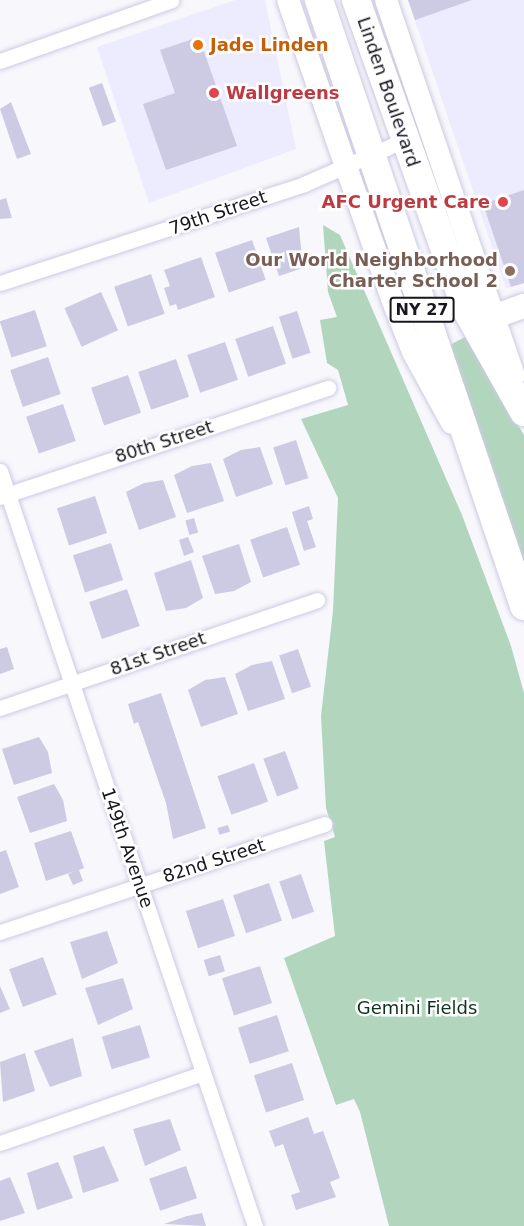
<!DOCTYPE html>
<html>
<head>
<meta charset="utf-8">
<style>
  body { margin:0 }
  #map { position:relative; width:524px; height:1226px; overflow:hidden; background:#f8f7fc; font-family:"DejaVu Sans",sans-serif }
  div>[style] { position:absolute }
  .built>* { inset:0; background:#edebfe }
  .green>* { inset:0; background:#b1d6bd }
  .building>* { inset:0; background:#cccbe3; transform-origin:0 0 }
  .roads { filter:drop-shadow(0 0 2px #cccae2) drop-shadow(0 0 2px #cccae2) }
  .street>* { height:15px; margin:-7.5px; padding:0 7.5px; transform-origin:7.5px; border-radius:7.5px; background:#fff }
  .secondary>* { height:22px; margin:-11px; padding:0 11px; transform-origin:11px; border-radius:11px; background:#fff }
  .primary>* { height:24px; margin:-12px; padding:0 12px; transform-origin:12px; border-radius:12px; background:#fff }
  .highway>* { height:28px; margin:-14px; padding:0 14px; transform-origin:14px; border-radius:14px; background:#fff }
  .dots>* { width:16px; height:16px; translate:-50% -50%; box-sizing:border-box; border:3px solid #fff; border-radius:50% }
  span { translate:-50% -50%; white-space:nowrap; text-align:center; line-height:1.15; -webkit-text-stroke:5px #fff; paint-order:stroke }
  .shield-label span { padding:2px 4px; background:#fff; border:2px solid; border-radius:4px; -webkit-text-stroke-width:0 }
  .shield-label { font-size:16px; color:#17161e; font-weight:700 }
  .food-label { font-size:18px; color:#c56008; font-weight:700 }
  .left { translate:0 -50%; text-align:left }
  .street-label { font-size:18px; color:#17161e }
  .health-label { font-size:18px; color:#be3a42; font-weight:700 }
  .right { translate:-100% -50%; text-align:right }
  .education-label { font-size:18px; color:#785e54; font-weight:700 }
  .park-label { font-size:18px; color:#0d331e }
</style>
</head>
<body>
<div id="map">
  <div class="built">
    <i style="clip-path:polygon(235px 0,265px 0,296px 149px,149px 203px,97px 47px)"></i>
    <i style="clip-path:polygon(408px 0,524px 0,524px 283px,506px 288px)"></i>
  </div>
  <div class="green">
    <i style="clip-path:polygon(323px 225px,340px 235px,462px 515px,511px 646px,524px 693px,524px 1226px,389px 1226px,360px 1112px,354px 1099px,336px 1105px,284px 958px,335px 936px,324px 841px,335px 837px,326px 808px,321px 716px,333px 611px,338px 498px,301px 419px,348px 405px,338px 370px,327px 363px,320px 320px,337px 317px,328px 292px)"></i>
    <i style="clip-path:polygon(465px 337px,524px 435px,524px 566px,448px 346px)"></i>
  </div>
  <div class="building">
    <i style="clip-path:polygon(408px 0,472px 0,415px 20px)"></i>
    <i style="clip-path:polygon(199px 37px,237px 146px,166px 170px,143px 104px,175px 93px,160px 50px)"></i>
    <i style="left:102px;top:83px;width:41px;height:14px;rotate:70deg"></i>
    <i style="clip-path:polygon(11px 102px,31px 154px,17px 159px,0 109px)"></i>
    <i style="clip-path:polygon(524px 190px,524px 283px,511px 287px,483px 204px)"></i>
    <i style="clip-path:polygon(6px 198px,12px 218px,0 219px,0 200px)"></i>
    <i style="clip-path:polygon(299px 227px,303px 268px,279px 276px,266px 238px)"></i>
    <i style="left:252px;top:240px;width:42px;height:39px;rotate:71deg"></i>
    <i style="clip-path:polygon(201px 257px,215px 297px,178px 310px,176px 304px,170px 306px,164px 288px,170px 286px,164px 270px)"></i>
    <i style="left:151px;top:274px;width:42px;height:39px;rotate:71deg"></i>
    <i style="left:101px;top:292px;width:42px;height:40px;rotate:66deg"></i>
    <i style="left:35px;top:310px;width:38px;height:37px;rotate:72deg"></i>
    <i style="left:297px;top:311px;width:44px;height:19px;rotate:72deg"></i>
    <i style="left:273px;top:326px;width:40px;height:40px;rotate:71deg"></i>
    <i style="left:225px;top:342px;width:40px;height:40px;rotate:71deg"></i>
    <i style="left:48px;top:357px;width:39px;height:40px;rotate:71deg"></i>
    <i style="left:176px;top:359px;width:40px;height:40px;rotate:71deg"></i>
    <i style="left:128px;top:375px;width:40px;height:39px;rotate:71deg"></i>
    <i style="left:63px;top:404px;width:39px;height:39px;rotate:71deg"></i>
    <i style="left:296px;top:440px;width:40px;height:24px;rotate:72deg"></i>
    <i style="clip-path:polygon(260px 447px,273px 484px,236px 497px,223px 459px,241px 450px)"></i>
    <i style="clip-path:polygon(211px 463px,224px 501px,187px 513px,174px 475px,192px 466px)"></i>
    <i style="clip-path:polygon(163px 480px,176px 517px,139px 530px,126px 492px,144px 483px)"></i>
    <i style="left:95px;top:496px;width:39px;height:40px;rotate:72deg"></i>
    <i style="clip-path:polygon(309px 506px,313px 519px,307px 521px,316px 547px,304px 551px,292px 512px)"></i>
    <i style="left:194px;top:518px;width:15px;height:9px;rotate:74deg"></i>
    <i style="left:287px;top:527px;width:40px;height:39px;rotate:71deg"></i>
    <i style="clip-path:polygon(188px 537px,194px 552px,184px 556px,179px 540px)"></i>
    <i style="left:111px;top:543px;width:39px;height:40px;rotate:72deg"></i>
    <i style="clip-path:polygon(239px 544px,251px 582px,234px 591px,215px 594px,202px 556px)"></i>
    <i style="clip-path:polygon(191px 560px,203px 598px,186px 608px,166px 611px,154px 573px)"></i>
    <i style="left:127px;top:589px;width:39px;height:40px;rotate:71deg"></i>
    <i style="clip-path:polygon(7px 647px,14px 669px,0 674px,0 649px)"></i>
    <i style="left:298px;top:649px;width:40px;height:20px;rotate:71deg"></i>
    <i style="clip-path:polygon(272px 661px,285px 699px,248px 711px,235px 674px,252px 665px)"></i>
    <i style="clip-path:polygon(225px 677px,238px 714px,201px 727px,188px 690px,205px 680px)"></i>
    <i style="clip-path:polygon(161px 693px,206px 828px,173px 839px,166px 803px,138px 722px,134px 724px,128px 704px)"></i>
    <i style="clip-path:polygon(39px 737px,48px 752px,52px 773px,14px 785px,2px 749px)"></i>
    <i style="left:285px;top:751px;width:40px;height:23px;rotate:70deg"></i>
    <i style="left:254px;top:763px;width:41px;height:39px;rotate:70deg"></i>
    <i style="clip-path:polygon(54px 784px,63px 800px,67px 821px,30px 833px,17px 797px)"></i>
    <i style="left:228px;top:825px;width:7px;height:11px;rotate:74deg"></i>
    <i style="clip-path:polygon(71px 831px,84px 868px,79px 870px,83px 881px,73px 885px,68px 874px,75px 871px,46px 881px,34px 843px)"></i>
    <i style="clip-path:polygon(6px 850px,19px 887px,0 894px,0 852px)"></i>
    <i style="left:301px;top:874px;width:40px;height:23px;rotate:71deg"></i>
    <i style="left:269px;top:883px;width:40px;height:38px;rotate:71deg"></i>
    <i style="left:223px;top:899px;width:39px;height:39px;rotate:72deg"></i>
    <i style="clip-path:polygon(107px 931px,118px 963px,82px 979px,70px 942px)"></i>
    <i style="left:220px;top:955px;width:17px;height:17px;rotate:73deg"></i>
    <i style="left:43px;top:957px;width:40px;height:36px;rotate:70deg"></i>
    <i style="left:260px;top:966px;width:39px;height:40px;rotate:72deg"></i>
    <i style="clip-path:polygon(123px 978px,133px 1009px,98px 1025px,85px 988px)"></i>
    <i style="clip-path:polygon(0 986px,10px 1009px,0 1013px)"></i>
    <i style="left:277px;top:1015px;width:38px;height:41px;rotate:72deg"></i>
    <i style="left:140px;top:1025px;width:34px;height:40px;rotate:73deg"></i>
    <i style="clip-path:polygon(73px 1038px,82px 1076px,50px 1087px,34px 1051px)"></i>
    <i style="clip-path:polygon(25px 1053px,35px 1091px,3px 1102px,0 1062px)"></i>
    <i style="left:292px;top:1063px;width:39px;height:40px;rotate:72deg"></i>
    <i style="clip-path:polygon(308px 1117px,314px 1134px,323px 1131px,340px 1178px,330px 1182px,336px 1197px,296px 1210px,291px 1195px,300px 1192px,294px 1176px,283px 1144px,275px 1147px,269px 1131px)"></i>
    <i style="clip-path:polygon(170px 1119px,181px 1150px,145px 1166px,133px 1129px)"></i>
    <i style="clip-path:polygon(104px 1146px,119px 1181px,83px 1193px,73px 1156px)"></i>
    <i style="clip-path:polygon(58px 1162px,73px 1198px,37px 1210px,27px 1173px)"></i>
    <i style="left:186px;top:1166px;width:34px;height:39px;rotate:71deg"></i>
    <i style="clip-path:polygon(10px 1177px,25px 1213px,0 1221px,0 1181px)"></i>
    <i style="clip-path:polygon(202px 1213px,206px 1226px,164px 1224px,187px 1216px)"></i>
  </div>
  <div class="roads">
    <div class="street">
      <i style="left:0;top:61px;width:182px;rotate:-19.5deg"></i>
      <i style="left:0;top:283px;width:320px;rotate:-18deg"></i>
      <i style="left:304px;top:184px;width:116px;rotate:-23.5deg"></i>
      <i style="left:0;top:471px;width:797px;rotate:71.34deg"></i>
      <i style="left:0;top:497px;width:346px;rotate:-18.4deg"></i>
      <i style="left:0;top:708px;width:335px;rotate:-18.8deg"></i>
      <i style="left:0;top:932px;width:342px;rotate:-18.4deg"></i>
      <i style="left:0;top:1143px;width:215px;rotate:-19deg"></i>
    </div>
    <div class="secondary">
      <i style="left:288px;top:0;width:317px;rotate:70.8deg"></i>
      <i style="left:392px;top:299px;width:57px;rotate:68.4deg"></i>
      <i style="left:413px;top:352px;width:81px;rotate:61.2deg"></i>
      <i style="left:386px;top:0;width:397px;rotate:71.2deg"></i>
    </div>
    <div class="primary">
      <i style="left:493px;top:317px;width:33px;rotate:-20deg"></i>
    </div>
    <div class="highway">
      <i style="left:319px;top:0;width:640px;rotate:71.31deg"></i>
      <i style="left:356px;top:0;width:330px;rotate:70.4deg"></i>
      <i style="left:467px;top:311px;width:116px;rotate:60.6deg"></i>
    </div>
  </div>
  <div class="dots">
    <i style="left:198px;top:45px;background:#e8710a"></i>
    <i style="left:214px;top:93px;background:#e0444e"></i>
    <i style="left:503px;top:202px;background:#e0444e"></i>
    <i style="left:510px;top:271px;background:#8d6e63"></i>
  </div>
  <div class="shield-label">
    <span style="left:422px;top:310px">NY 27</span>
  </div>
  <div class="food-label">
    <span class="left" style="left:210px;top:45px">Jade Linden</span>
  </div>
  <div class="street-label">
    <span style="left:388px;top:92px;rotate:71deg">Linden Boulevard</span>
    <span style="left:218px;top:213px;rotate:-19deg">79th Street</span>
    <span style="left:164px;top:442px;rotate:-18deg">80th Street</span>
    <span style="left:158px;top:654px;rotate:-19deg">81st Street</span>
    <span style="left:127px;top:848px;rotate:71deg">149th Avenue</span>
    <span style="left:214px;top:861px;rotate:-18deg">82nd Street</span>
  </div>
  <div class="health-label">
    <span class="left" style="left:226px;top:93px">Wallgreens</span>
    <span class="right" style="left:490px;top:202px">AFC Urgent Care</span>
  </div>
  <div class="education-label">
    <span class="right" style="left:498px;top:271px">Our World Neighborhood<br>Charter School 2</span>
  </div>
  <div class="park-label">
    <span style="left:417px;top:1008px">Gemini Fields</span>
  </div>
</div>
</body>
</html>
